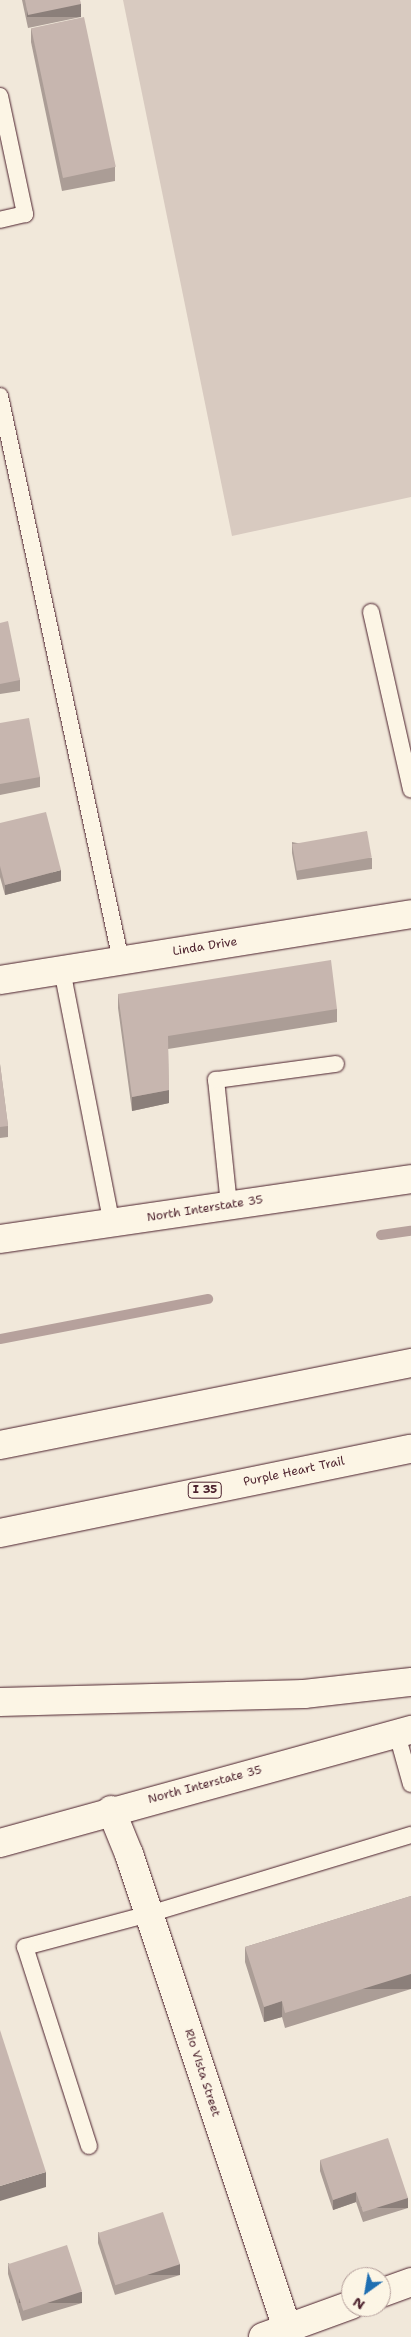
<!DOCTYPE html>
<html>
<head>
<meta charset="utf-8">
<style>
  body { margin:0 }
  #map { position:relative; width:411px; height:2337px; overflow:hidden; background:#f1e8da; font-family:"Shantell Sans",sans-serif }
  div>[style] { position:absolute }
  .green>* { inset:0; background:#d8cac0 }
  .stream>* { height:10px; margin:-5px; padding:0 5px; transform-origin:5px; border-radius:5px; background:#b6a19c }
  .roads { filter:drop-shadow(0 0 1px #4a1f2b) drop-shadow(0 0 1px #4a1f2b) }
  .lane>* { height:16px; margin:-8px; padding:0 8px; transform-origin:8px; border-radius:8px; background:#fcf5e5 }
  .street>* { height:28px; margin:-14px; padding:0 14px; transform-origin:14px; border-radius:14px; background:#fcf5e5 }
  .secondary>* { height:28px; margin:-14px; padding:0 14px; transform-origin:14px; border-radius:14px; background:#fcf5e5 }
  .highway>* { height:28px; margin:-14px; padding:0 14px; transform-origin:14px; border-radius:14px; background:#fcf5e5 }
  .wall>* { inset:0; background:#ab9d96 }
  .shaded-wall>* { inset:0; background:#8b7f7a; transform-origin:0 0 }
  .building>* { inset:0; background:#c7b6af; transform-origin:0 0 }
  span { translate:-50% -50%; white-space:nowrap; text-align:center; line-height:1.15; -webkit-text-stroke:4px #fcf5e5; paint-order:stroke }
  .shield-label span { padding:1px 4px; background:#fcf5e5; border:1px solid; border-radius:4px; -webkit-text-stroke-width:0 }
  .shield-label { font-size:11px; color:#4a1f2b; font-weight:700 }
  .street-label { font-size:12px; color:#4a1f2b }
  .north { position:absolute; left:341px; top:2267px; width:50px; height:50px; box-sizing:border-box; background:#fcf5e5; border:1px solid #b59f9b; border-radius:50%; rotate:212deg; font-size:14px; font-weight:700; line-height:20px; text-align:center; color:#4a1f2b }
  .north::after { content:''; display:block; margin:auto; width:18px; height:22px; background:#1f6fb2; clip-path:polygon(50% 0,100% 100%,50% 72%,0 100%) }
</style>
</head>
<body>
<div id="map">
  <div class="green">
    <i style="clip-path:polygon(123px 0,411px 0,411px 497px,232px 536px)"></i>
  </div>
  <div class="stream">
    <i style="left:381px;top:1235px;width:30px;rotate:-8deg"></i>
    <i style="left:0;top:1339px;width:212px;rotate:-10.9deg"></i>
  </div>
  <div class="roads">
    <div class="lane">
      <i style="left:0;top:96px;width:121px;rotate:78deg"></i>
      <i style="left:25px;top:214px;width:26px;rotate:167deg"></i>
      <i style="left:0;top:396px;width:578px;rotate:77.91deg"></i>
      <i style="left:371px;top:612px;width:182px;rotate:77.3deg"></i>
      <i style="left:62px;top:970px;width:259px;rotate:78.9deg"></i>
      <i style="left:229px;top:1205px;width:126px;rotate:-95.9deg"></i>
      <i style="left:216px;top:1080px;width:121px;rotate:-7.6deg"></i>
      <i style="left:397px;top:1734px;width:52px;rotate:74.4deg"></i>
      <i style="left:89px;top:2146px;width:209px;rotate:-107.8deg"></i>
      <i style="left:25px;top:1947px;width:128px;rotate:-14.9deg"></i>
      <i style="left:149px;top:1914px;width:274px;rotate:-16.8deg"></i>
    </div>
    <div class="street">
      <i style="left:0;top:980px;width:416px;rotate:-9.1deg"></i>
      <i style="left:111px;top:1810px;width:48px;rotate:67.8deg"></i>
      <i style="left:129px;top:1854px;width:509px;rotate:71.57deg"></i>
      <i style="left:381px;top:2293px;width:32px;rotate:-20deg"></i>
      <i style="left:263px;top:2337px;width:94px;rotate:-20deg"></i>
    </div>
    <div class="secondary">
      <i style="left:0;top:1239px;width:415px;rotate:-8.3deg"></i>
      <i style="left:0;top:1843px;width:426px;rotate:-15.4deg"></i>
    </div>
    <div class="highway">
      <i style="left:0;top:1445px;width:419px;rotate:-11.3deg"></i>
      <i style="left:0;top:1533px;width:419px;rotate:-11.6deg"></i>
      <i style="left:0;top:1702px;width:304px;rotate:-1.5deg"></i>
      <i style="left:304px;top:1694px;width:108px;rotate:-6.4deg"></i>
    </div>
  </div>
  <div class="wall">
    <i style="clip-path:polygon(22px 0,80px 0,81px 17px,28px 28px)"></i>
    <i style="clip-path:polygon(31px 28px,115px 167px,115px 181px,62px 191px,31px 42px)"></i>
    <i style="clip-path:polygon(0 623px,20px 680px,20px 691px,0 694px)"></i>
    <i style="clip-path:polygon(0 723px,40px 777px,40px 787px,0 795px)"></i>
    <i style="clip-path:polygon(0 823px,61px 881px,5px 895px,0 877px)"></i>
    <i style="clip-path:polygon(292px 842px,372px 858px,372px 869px,297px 880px,292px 853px)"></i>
    <i style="clip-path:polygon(118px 994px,337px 1009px,337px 1022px,168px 1049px,169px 1103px,132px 1111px,118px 1008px)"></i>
    <i style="clip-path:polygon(0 1064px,8px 1126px,8px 1137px,0 1138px)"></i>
    <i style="clip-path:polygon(411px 1896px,411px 1989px,285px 2028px,282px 2017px,264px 2022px,245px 1962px,245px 1947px)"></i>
    <i style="clip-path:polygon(320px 2160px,408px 2208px,363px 2222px,356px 2202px,333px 2210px,320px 2171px)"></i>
    <i style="clip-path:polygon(98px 2232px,180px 2275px,115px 2295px,98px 2243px)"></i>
    <i style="clip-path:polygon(8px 2263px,82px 2303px,22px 2321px,8px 2274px)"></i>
  </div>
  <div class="shaded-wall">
    <i style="left:81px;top:4px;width:13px;height:54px;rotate:90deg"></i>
    <i style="clip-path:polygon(61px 870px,61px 881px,5px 895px,5px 885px)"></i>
    <i style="clip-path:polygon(169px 1090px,169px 1103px,132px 1111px,132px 1097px)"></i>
    <i style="left:411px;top:1974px;width:15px;height:132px;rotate:90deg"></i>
    <i style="clip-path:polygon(282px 2001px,282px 2017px,264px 2022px,264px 2007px)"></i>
    <i style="clip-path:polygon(46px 2172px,46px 2187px,0 2201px,0 2186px)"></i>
    <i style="clip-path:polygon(356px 2192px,356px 2202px,333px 2210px,333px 2200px)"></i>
    <i style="left:408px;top:2198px;width:10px;height:47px;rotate:90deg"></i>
    <i style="left:180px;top:2264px;width:11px;height:68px;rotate:90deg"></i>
    <i style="left:82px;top:2292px;width:11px;height:63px;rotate:90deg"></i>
  </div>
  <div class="building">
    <i style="clip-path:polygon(25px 0,80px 0,81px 4px,28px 15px)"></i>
    <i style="left:84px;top:17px;width:153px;height:54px;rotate:78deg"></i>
    <i style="clip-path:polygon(8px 621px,20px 680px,0 684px,0 623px)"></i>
    <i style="clip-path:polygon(29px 718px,40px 777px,0 784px,0 723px)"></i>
    <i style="clip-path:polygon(46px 812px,61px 870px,5px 885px,0 866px,0 823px)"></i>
    <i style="left:367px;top:831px;width:27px;height:76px;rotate:80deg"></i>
    <i style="clip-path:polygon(331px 960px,337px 1009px,168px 1036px,169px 1090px,132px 1097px,118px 994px)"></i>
    <i style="clip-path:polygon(0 1064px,8px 1126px,0 1127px)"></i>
    <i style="clip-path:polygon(411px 1896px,411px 1974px,285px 2013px,282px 2001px,264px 2007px,245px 1947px)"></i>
    <i style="clip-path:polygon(0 2030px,46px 2172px,0 2186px)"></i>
    <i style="clip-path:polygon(388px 2138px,408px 2198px,363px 2212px,356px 2192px,333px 2200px,320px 2160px)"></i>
    <i style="left:163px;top:2212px;width:55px;height:68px;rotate:72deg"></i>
    <i style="left:67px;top:2245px;width:49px;height:62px;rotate:72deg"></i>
  </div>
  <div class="shield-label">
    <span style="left:205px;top:1490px">I 35</span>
  </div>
  <div class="street-label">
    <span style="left:205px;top:947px;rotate:-9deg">Linda Drive</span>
    <span style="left:205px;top:1209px;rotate:-9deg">North Interstate 35</span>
    <span style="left:294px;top:1472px;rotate:-12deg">Purple Heart Trail</span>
    <span style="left:205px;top:1785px;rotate:-15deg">North Interstate 35</span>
    <span style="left:202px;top:2073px;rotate:72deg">Rio Vista Street</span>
  </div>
  <div class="north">N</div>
</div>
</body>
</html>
